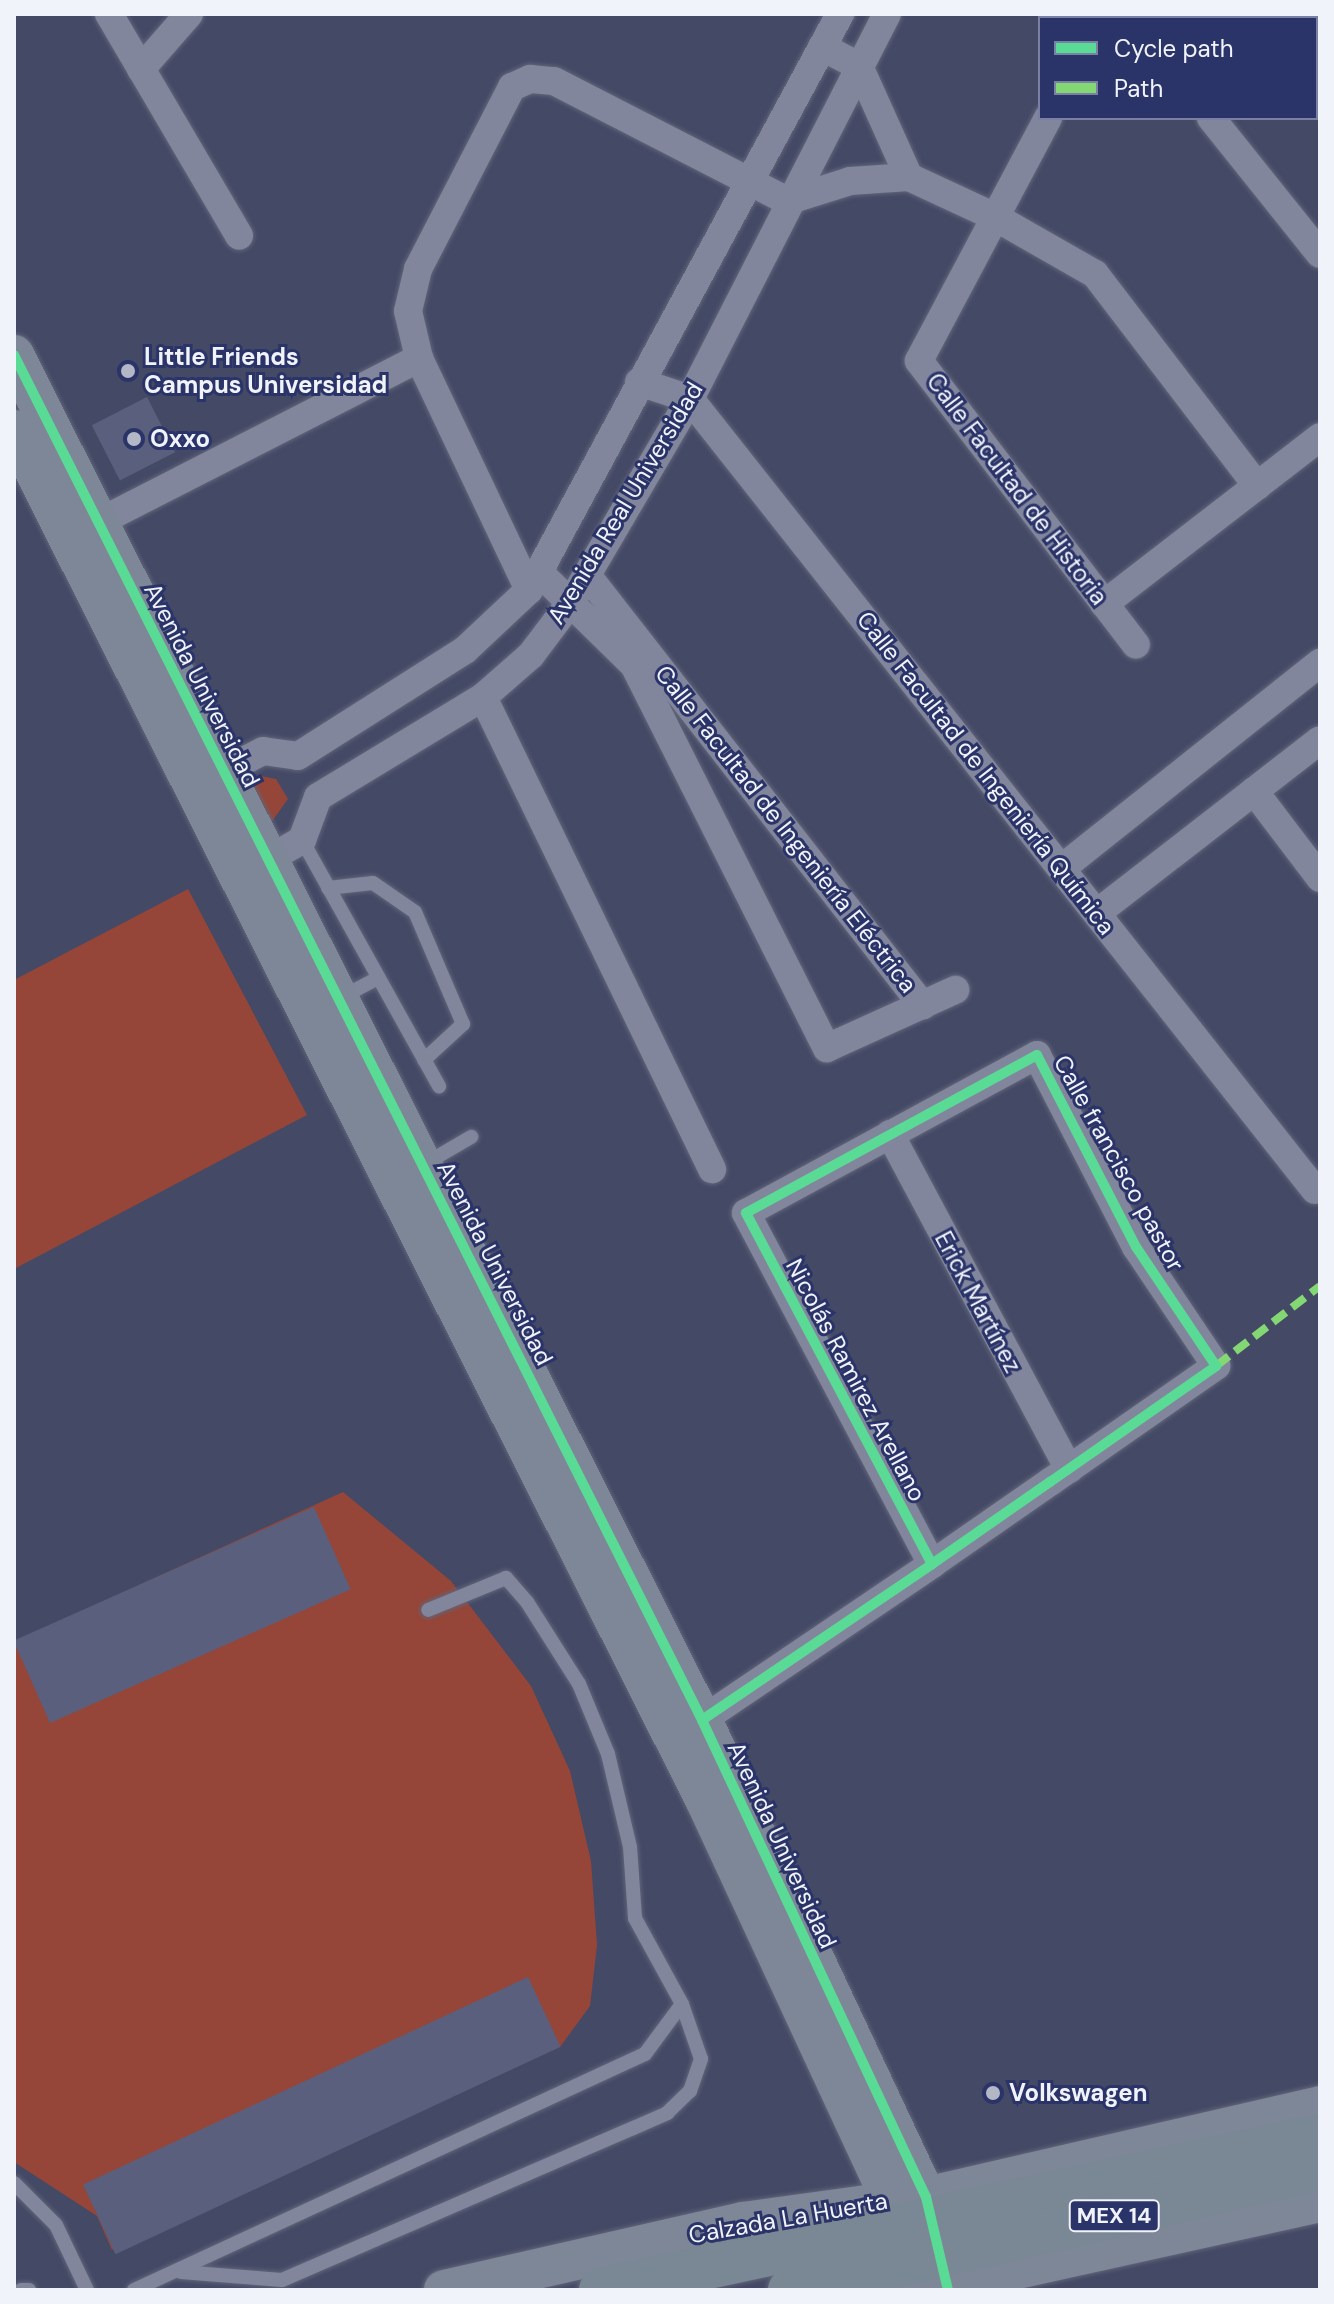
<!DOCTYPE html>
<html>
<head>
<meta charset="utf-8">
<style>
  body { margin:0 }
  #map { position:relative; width:1334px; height:2304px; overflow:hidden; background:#444966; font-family:"DM Sans",sans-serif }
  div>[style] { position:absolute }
  .green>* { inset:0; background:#964638 }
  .building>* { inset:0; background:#5a5f7d; transform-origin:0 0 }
  .roads { filter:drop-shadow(0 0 2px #616579) drop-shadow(0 0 2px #616579) }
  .lane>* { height:14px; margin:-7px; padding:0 7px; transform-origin:7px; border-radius:7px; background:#81869d }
  .street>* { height:28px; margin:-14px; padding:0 14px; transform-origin:14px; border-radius:14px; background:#81869d }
  .secondary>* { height:40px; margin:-20px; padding:0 20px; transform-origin:20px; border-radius:20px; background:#7e8798 }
  .primary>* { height:44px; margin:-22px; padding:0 22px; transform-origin:22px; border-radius:22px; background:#7a8794 }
  .quiet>* { height:8px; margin-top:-4px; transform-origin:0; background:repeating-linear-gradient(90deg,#83d873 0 16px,transparent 0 24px) }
  .cycleway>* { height:10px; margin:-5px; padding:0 5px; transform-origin:5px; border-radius:5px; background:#5adb95 }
  .dots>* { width:22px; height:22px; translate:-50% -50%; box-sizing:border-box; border:4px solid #2b3469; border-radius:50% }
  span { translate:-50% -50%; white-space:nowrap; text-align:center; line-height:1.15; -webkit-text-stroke:6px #2b3469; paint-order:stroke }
  .shield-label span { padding:2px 6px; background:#2b3469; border:2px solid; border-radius:6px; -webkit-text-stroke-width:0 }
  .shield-label { font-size:22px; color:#f1f3fa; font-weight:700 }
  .poi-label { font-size:24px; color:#f1f3fa; font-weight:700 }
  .left { translate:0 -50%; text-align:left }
  .street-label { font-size:24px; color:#f1f3fa }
  .frame { position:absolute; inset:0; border:16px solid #f1f3fa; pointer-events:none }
  .legend { position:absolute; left:1038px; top:16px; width:280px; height:104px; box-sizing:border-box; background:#2b3469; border:2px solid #7a80a3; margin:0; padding:10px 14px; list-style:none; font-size:24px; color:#f1f3fa }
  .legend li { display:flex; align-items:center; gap:16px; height:40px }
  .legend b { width:40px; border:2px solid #7a80a3 }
</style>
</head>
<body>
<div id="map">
  <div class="green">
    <i style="clip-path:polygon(260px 776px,276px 779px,288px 799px,270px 824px,246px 784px)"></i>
    <i style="clip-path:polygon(188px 889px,307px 1115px,14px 1269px,14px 980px)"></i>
    <i style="clip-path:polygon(343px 1492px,451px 1581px,531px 1686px,570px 1771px,591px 1861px,597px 1945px,590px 2006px,560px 2047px,112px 2250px,97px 2216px,14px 2162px,14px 1642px)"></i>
  </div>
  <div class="building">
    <i style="left:147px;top:397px;width:62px;height:62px;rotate:63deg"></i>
    <i style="left:314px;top:1507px;width:90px;height:329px;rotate:66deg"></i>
    <i style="left:528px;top:1977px;width:77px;height:491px;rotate:65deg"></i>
  </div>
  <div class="roads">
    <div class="lane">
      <i style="left:302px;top:840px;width:282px;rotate:60.9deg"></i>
      <i style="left:328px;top:888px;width:45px;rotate:-6.3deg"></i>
      <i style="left:373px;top:883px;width:51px;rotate:34.6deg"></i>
      <i style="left:415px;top:912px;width:122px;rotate:66.8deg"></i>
      <i style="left:463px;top:1024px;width:53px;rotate:137.3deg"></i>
      <i style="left:342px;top:997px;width:41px;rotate:-27.8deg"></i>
      <i style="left:423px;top:1165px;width:56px;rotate:-30.3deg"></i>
      <i style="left:14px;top:2183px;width:59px;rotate:45deg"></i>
      <i style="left:56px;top:2225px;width:72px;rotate:64.5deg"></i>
      <i style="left:181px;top:2272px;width:101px;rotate:4.5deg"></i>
      <i style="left:282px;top:2280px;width:420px;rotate:-23.4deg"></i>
      <i style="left:667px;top:2113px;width:32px;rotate:-44deg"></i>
      <i style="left:690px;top:2091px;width:34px;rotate:-71deg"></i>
      <i style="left:701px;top:2059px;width:58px;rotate:-109.1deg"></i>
      <i style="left:21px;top:2290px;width:8px"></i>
      <i style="left:134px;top:2290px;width:563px;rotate:-24.79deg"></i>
      <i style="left:645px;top:2054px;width:62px;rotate:-53.5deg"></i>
      <i style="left:682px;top:2004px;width:98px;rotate:-118.7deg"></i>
      <i style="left:635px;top:1918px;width:71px;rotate:-94deg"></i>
      <i style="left:630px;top:1847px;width:96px;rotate:-103.3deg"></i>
      <i style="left:608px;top:1754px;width:76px;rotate:-112.5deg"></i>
      <i style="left:579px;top:1684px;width:97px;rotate:-122.4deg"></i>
      <i style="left:527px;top:1602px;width:32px;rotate:-131deg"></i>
      <i style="left:506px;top:1578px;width:84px;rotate:157.7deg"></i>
    </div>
    <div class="street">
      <i style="left:109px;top:14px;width:257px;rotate:59.6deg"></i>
      <i style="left:1101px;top:18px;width:4px;rotate:-63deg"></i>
      <i style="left:822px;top:47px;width:42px;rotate:27.2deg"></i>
      <i style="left:859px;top:66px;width:122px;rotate:65.8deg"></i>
      <i style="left:141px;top:69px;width:73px;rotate:-48.9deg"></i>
      <i style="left:1048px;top:118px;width:275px;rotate:118deg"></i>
      <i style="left:919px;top:361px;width:357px;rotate:52.6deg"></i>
      <i style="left:1211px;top:118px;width:174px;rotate:51.3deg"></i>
      <i style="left:639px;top:382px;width:54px;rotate:18.4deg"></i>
      <i style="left:690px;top:399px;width:1008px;rotate:51.69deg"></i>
      <i style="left:97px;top:523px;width:362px;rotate:-27.1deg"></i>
      <i style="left:541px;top:574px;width:130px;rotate:44.4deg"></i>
      <i style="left:634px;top:665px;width:429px;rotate:63.3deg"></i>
      <i style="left:827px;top:1048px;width:141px;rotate:-24.4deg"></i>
      <i style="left:587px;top:575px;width:546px;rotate:52.06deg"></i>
      <i style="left:529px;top:590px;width:257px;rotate:-115.4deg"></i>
      <i style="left:419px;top:358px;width:48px;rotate:-103.2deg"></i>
      <i style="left:408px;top:311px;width:43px;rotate:-76.6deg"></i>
      <i style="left:418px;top:269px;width:205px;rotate:-62.7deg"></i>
      <i style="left:512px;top:87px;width:20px;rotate:-24deg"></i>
      <i style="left:530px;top:79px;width:24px;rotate:5deg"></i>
      <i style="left:554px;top:81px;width:262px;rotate:27.2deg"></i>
      <i style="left:787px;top:201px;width:66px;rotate:-17.6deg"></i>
      <i style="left:850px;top:181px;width:59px;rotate:-3.9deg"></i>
      <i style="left:909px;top:177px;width:95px;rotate:24.9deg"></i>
      <i style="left:995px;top:217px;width:115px;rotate:29.7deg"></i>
      <i style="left:1095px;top:274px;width:267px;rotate:52.6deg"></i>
      <i style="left:1104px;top:604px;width:273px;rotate:-37.7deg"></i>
      <i style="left:483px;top:697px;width:525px;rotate:64.12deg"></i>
      <i style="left:209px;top:779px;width:61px;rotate:-27.4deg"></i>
      <i style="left:263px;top:751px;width:35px;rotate:8deg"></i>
      <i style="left:298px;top:756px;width:198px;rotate:-32.4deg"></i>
      <i style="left:465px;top:650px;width:88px;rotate:-43.2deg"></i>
      <i style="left:529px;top:590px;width:655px;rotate:-61.63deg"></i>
      <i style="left:1254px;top:791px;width:109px;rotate:52.8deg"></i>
      <i style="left:1062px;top:868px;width:330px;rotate:-38.5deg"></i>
      <i style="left:252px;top:869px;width:58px;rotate:-30.1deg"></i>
      <i style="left:302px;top:840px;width:46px;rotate:-69.6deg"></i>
      <i style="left:318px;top:797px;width:193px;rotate:-31.2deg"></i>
      <i style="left:483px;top:697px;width:64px;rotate:-41.2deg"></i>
      <i style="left:531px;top:655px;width:66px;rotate:-53deg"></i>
      <i style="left:571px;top:602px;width:235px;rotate:-59.6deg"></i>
      <i style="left:690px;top:399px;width:432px;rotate:-62.9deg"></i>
      <i style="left:1097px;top:913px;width:282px;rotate:-37.8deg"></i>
      <i style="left:890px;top:1134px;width:380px;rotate:61.9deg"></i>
      <i style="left:702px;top:1720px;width:278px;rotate:-34.1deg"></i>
      <i style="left:932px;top:1564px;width:144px;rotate:-34.8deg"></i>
      <i style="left:1050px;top:1482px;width:203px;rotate:-34.9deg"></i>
      <i style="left:1216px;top:1366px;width:143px;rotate:-123.9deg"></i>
      <i style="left:1136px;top:1247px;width:216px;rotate:-117.3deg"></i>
      <i style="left:1037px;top:1055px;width:331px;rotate:151.5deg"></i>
      <i style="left:746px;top:1213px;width:397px;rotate:62.1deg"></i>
    </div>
    <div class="secondary">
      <i style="left:14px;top:355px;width:1529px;rotate:63.25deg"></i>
      <i style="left:702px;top:1720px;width:527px;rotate:64.85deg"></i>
      <i style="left:926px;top:2197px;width:89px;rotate:76.4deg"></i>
      <i style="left:14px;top:430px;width:1534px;rotate:63.22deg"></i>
      <i style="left:705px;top:1799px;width:434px;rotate:65.1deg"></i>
      <i style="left:888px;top:2193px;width:100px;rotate:75deg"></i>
      <i style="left:444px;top:2290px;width:307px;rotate:-12.8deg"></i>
      <i style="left:743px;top:2222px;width:185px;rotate:-7.8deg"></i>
      <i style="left:926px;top:2197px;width:404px;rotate:-13deg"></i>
      <i style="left:923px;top:2290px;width:407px;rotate:-12.5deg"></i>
    </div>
    <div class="primary">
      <i style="left:601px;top:2290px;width:735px;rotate:-12.09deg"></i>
      <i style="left:790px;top:2290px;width:544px;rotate:-12.96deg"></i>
    </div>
  </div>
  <div class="quiet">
    <i style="left:1216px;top:1366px;width:131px;rotate:-37.6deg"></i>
  </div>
  <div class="cycleway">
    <i style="left:14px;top:355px;width:1529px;rotate:63.25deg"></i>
    <i style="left:702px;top:1720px;width:527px;rotate:64.85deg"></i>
    <i style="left:926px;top:2197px;width:96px;rotate:76.7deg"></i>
    <i style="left:702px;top:1720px;width:278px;rotate:-34.1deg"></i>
    <i style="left:932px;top:1564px;width:144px;rotate:-34.8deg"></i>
    <i style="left:1050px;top:1482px;width:203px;rotate:-34.9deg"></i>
    <i style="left:1216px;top:1366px;width:143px;rotate:-123.9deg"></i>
    <i style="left:1136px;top:1247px;width:216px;rotate:-117.3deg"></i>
    <i style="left:1037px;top:1055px;width:331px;rotate:151.5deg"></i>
    <i style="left:746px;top:1213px;width:397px;rotate:62.1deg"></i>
  </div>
  <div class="dots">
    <i style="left:128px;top:371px;background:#b4b8c6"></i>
    <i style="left:134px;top:439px;background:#b4b8c6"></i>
    <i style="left:993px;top:2093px;background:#b4b8c6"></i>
  </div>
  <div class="shield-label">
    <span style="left:1114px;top:2216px">MEX 14</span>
  </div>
  <div class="poi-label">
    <span class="left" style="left:144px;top:371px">Little Friends<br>Campus Universidad</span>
    <span class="left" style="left:150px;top:439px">Oxxo</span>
    <span class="left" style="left:1009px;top:2093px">Volkswagen</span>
  </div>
  <div class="street-label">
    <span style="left:1017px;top:489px;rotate:53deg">Calle Facultad de Historia</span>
    <span style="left:625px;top:503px;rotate:-59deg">Avenida Real Universidad</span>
    <span style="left:202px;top:685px;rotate:63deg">Avenida Universidad</span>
    <span style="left:986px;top:773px;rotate:52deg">Calle Facultad de Ingenierίa Quίmica</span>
    <span style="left:786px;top:829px;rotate:52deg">Calle Facultad de Ingeniería Eléctrica</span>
    <span style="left:1119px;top:1163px;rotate:61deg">Calle francisco pastor</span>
    <span style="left:495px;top:1263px;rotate:63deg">Avenida Universidad</span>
    <span style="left:978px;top:1302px;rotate:62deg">Erick Martínez</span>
    <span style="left:856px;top:1380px;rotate:62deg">Nicolás Ramirez Arellano</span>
    <span style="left:782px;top:1845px;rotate:65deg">Avenida Universidad</span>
    <span style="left:788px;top:2218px;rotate:-10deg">Calzada La Huerta</span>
  </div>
  <div class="frame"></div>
  <ul class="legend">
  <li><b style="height:10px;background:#5adb95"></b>Cycle path</li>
  <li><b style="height:10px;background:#83d873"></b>Path</li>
  </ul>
</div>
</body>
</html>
